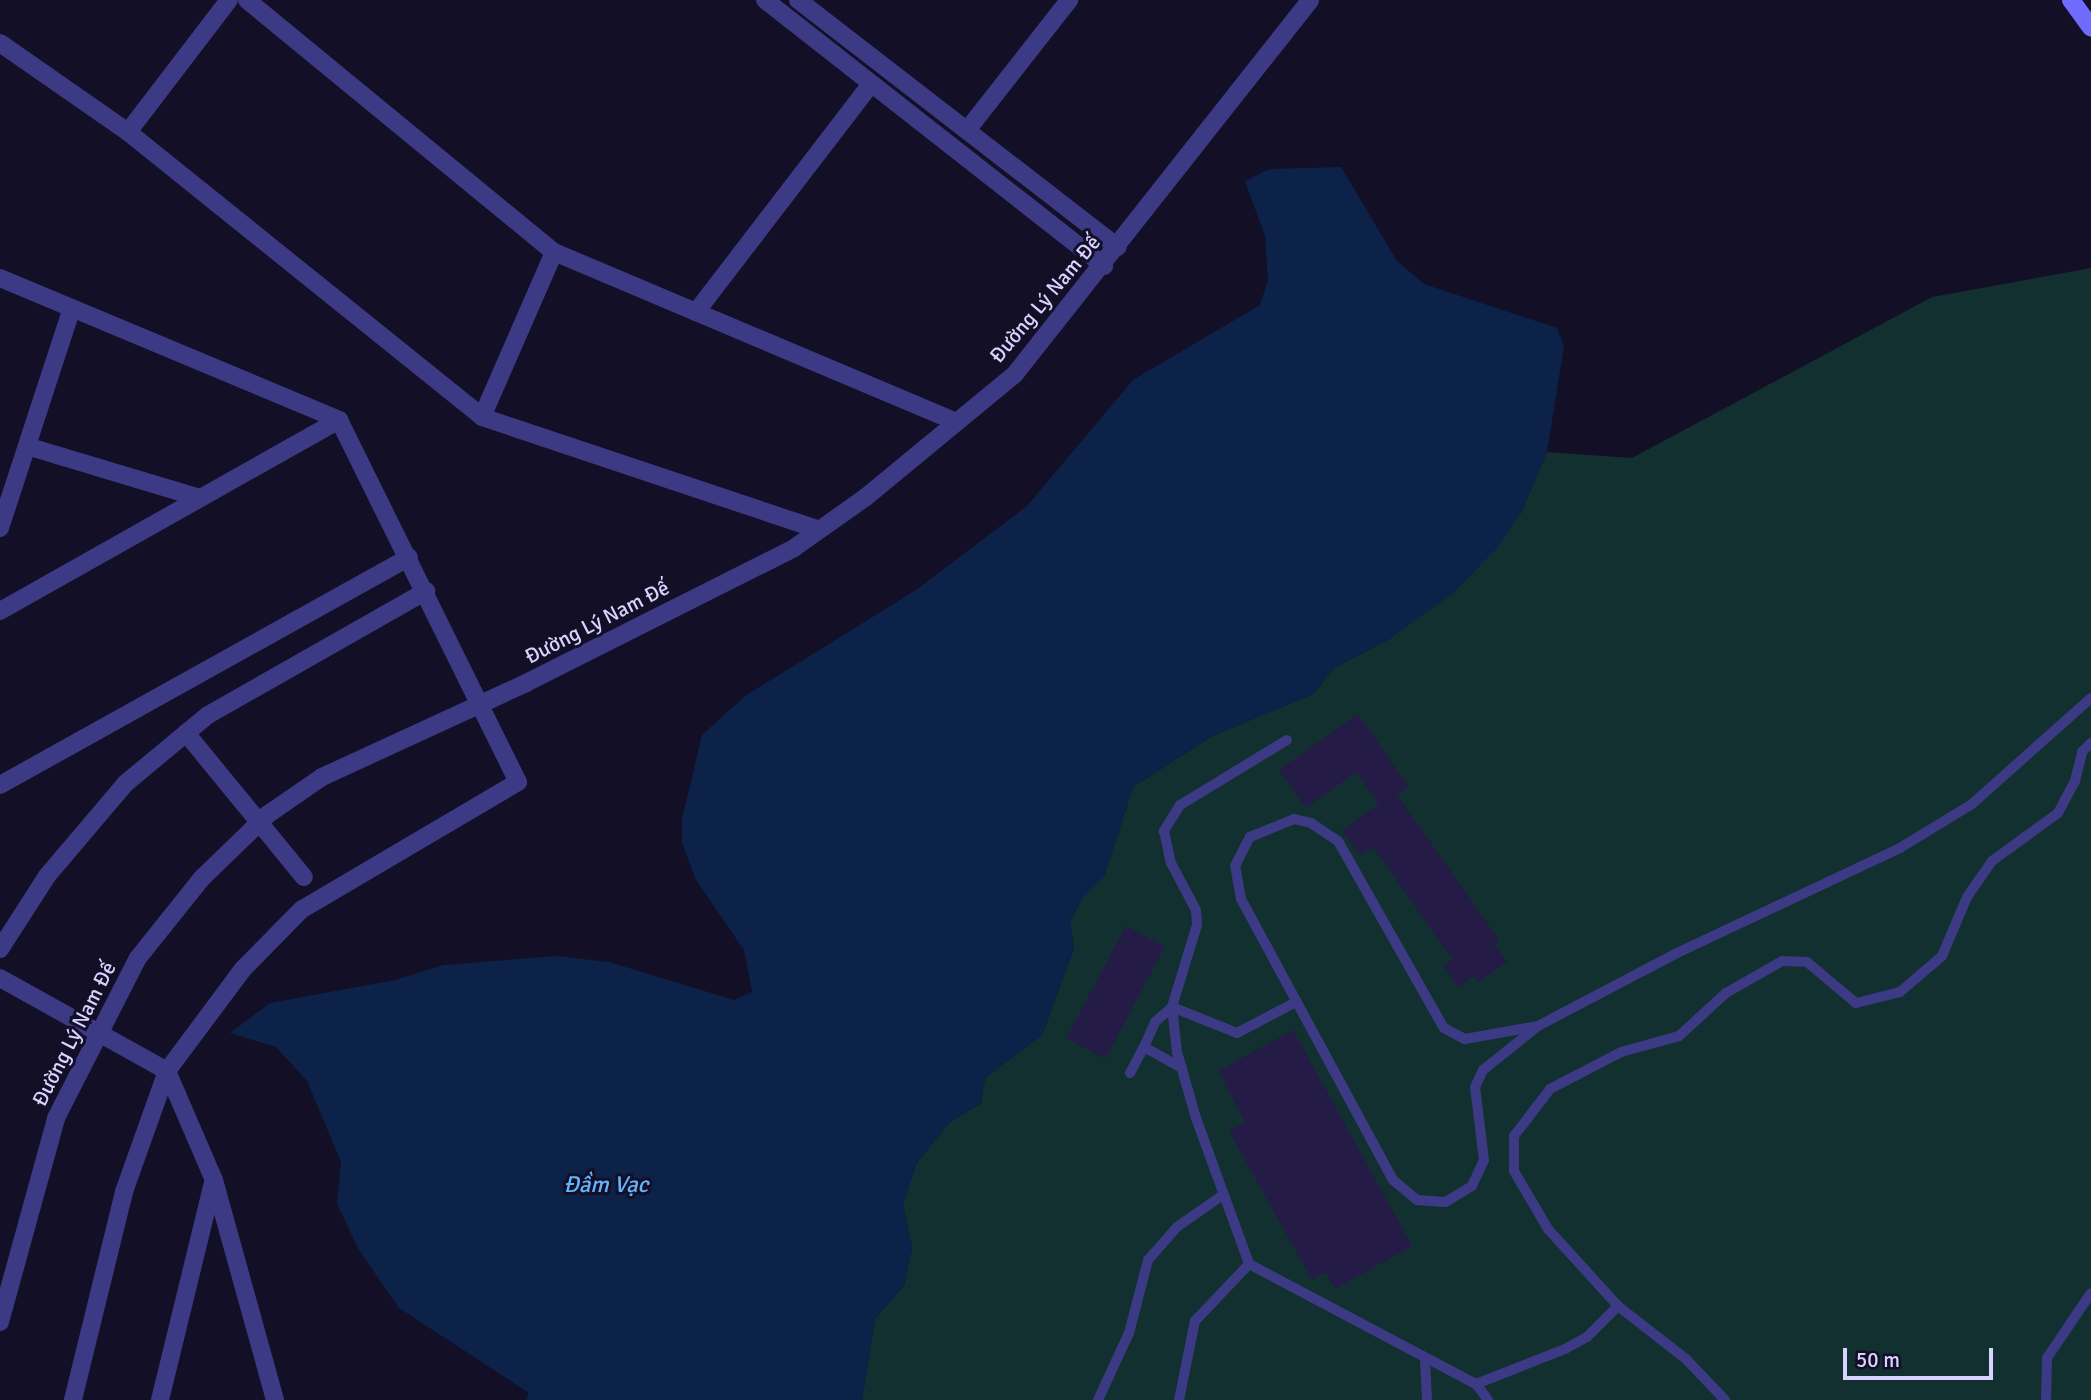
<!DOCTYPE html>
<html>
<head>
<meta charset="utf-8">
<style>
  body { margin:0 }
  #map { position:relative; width:2091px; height:1400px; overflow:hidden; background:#130f26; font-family:Signika,sans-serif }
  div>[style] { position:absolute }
  .green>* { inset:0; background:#12302f }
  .water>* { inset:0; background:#0c2248 }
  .building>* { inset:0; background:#241b47; transform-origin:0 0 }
  .service>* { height:10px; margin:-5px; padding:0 5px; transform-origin:5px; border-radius:5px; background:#3d3a85 }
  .minor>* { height:18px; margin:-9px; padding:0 9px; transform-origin:9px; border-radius:9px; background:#3d3a85 }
  .tertiary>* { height:18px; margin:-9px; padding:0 9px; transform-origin:9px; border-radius:9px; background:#3d3a85 }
  .secondary>* { height:18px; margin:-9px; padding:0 9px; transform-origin:9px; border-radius:9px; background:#6f6bff }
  span { translate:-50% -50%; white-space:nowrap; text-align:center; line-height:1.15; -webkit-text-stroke:6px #130f26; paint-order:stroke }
  .street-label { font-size:21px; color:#d9d4ff }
  .water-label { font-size:23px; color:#62b6ff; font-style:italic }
  .scale { position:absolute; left:1843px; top:1348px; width:150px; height:32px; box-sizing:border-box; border:4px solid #d9d4ff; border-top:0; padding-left:9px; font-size:21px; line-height:24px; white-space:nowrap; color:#d9d4ff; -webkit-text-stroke:5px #130f26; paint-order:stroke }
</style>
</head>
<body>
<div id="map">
  <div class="green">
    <i style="clip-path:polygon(2091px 268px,2091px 1400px,862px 1400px,875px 1319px,904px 1285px,912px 1248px,903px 1205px,916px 1164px,949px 1123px,981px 1103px,985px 1078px,1042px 1035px,1074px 948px,1070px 922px,1082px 898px,1104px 876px,1133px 787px,1212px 736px,1313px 694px,1334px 668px,1391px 638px,1521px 513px,1547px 452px,1632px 458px,1932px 297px)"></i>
  </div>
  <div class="water">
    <i style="clip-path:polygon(1341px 167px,1397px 261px,1424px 284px,1557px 328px,1564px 346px,1547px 452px,1521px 513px,1498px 547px,1452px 594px,1391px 638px,1334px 668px,1313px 694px,1212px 736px,1133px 787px,1104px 876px,1082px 898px,1070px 922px,1074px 948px,1042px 1035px,985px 1078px,981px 1103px,949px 1123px,916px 1164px,903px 1205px,912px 1248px,904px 1285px,875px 1319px,862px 1400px,526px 1400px,529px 1393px,399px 1308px,359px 1250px,337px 1204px,341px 1162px,307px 1081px,276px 1047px,230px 1033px,270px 1003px,395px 980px,443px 965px,556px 956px,609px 962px,734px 1000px,752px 992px,744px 950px,696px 880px,682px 843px,682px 819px,702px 735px,745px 696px,916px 590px,1027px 506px,1133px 380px,1260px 305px,1268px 280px,1265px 236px,1245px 181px,1270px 169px)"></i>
  </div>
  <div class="building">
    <i style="clip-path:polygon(1358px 714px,1409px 787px,1397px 795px,1499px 940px,1494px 943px,1507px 962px,1478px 982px,1474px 976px,1458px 987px,1443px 965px,1452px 959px,1373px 847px,1360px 855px,1342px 830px,1379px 804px,1356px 772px,1306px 808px,1279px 770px)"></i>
    <i style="left:1126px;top:926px;width:44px;height:127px;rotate:28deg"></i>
    <i style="clip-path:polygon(1293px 1030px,1412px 1246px,1335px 1289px,1326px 1272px,1312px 1280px,1229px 1131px,1245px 1122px,1218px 1071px)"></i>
  </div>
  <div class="service">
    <i style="left:1287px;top:740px;width:125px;rotate:148.7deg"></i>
    <i style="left:1180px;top:805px;width:31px;rotate:122deg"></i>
    <i style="left:1164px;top:831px;width:33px;rotate:78deg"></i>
    <i style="left:1171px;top:863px;width:53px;rotate:62deg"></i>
    <i style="left:1196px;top:910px;width:15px;rotate:86deg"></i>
    <i style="left:1197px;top:925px;width:86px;rotate:107deg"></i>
    <i style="left:1172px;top:1007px;width:45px;rotate:83.7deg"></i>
    <i style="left:1177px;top:1052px;width:69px;rotate:73.9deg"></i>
    <i style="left:1196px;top:1118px;width:155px;rotate:70deg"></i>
    <i style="left:1249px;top:1264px;width:257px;rotate:27.9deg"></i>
    <i style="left:1476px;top:1384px;width:20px;rotate:53deg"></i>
    <i style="left:1294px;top:819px;width:17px;rotate:13deg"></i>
    <i style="left:1311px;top:823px;width:32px;rotate:34deg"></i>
    <i style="left:1338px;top:841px;width:215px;rotate:60.5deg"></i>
    <i style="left:1444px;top:1028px;width:24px;rotate:28deg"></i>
    <i style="left:1465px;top:1039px;width:74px;rotate:-10.1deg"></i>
    <i style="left:1538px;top:1026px;width:70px;rotate:141.3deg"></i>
    <i style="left:1483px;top:1070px;width:19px;rotate:115deg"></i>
    <i style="left:1475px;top:1087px;width:74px;rotate:83deg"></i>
    <i style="left:1484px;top:1160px;width:29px;rotate:115deg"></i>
    <i style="left:1472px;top:1186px;width:31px;rotate:149deg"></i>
    <i style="left:1445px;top:1202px;width:28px;rotate:-176deg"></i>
    <i style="left:1417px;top:1200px;width:31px;rotate:-140deg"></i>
    <i style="left:1393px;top:1180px;width:319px;rotate:-118.4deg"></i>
    <i style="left:1241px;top:899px;width:34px;rotate:-100deg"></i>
    <i style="left:1235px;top:866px;width:33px;rotate:-63deg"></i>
    <i style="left:1250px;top:837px;width:48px;rotate:-22.2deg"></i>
    <i style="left:1538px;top:1026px;width:157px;rotate:-27.7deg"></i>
    <i style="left:1677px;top:953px;width:246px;rotate:-25.2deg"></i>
    <i style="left:1900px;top:848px;width:84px;rotate:-31.4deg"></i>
    <i style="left:1972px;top:804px;width:159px;rotate:-41.7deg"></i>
    <i style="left:1182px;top:1068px;width:43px;rotate:-151.1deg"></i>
    <i style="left:1144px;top:1047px;width:27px;rotate:-66deg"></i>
    <i style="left:1155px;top:1022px;width:23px;rotate:-41deg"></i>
    <i style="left:1172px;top:1007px;width:70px;rotate:21.8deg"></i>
    <i style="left:1237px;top:1033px;width:67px;rotate:-27.7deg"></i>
    <i style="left:1130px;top:1073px;width:30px;rotate:-62deg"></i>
    <i style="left:1425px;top:1359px;width:41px;rotate:87.2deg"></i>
    <i style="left:1476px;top:1384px;width:96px;rotate:-21.5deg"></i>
    <i style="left:1565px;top:1349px;width:25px;rotate:-29deg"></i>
    <i style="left:1587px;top:1337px;width:44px;rotate:-45deg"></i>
    <i style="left:1098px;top:1400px;width:74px;rotate:-65.2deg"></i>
    <i style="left:1129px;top:1333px;width:75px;rotate:-75.4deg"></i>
    <i style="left:1148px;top:1260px;width:44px;rotate:-48.7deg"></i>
    <i style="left:1177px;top:1227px;width:52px;rotate:-34.9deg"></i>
    <i style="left:1179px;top:1400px;width:81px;rotate:-78.6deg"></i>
    <i style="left:1195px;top:1321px;width:79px;rotate:-46.5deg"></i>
    <i style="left:1725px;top:1400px;width:57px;rotate:-133.6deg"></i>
    <i style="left:1686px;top:1359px;width:86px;rotate:-142.1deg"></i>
    <i style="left:1618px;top:1306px;width:104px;rotate:-132.3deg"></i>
    <i style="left:1548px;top:1229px;width:67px;rotate:-120.4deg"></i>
    <i style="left:1514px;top:1171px;width:35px;rotate:-90deg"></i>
    <i style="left:1514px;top:1136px;width:59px;rotate:-52.5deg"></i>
    <i style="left:1550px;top:1089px;width:80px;rotate:-27.5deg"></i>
    <i style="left:1621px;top:1052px;width:60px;rotate:-15.4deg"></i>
    <i style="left:1679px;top:1036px;width:64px;rotate:-42.5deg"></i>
    <i style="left:1726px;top:993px;width:64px;rotate:-29.7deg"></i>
    <i style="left:1782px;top:961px;width:25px;rotate:2deg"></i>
    <i style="left:1807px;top:962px;width:64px;rotate:39.9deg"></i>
    <i style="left:1856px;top:1003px;width:45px;rotate:-14deg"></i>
    <i style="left:1900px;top:992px;width:55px;rotate:-40.6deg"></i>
    <i style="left:1942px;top:956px;width:64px;rotate:-67deg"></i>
    <i style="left:1967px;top:897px;width:44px;rotate:-55.2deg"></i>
    <i style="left:1992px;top:861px;width:82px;rotate:-36deg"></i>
    <i style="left:2058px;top:813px;width:36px;rotate:-62deg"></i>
    <i style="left:2075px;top:781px;width:30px;rotate:-76deg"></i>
    <i style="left:2082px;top:752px;width:13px;rotate:-45deg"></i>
    <i style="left:2046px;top:1400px;width:42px;rotate:-88.6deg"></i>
    <i style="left:2047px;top:1358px;width:78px;rotate:-55.9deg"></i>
  </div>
  <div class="minor">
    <i style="left:247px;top:0;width:397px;rotate:39.4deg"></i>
    <i style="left:554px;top:252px;width:437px;rotate:22.9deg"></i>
    <i style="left:765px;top:0;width:431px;rotate:38.1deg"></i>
    <i style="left:798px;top:0;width:404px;rotate:37.7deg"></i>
    <i style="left:0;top:43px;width:156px;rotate:34.8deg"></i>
    <i style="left:128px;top:132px;width:454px;rotate:38.8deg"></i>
    <i style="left:482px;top:417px;width:355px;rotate:18.5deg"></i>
    <i style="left:968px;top:129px;width:164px;rotate:-51.9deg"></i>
    <i style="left:128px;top:132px;width:166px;rotate:-52.6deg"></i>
    <i style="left:0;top:278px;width:368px;rotate:22.7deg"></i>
    <i style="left:339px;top:420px;width:404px;rotate:63.7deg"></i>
    <i style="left:518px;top:782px;width:251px;rotate:149.5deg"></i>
    <i style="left:302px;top:909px;width:84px;rotate:134.5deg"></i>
    <i style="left:243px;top:969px;width:127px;rotate:126.7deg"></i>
    <i style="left:167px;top:1071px;width:128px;rotate:109.6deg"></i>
    <i style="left:124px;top:1192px;width:214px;rotate:103.8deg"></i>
    <i style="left:696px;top:312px;width:287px;rotate:-52.5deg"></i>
    <i style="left:482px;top:417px;width:180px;rotate:-66.4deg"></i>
    <i style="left:30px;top:447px;width:177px;rotate:16.7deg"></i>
    <i style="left:0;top:528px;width:231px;rotate:-71.9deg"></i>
    <i style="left:0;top:611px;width:389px;rotate:-29.4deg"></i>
    <i style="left:186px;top:733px;width:186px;rotate:50.7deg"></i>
    <i style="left:0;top:785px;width:468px;rotate:-29.1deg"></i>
    <i style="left:0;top:949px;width:87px;rotate:-57.2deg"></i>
    <i style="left:47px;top:876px;width:122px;rotate:-49.7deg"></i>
    <i style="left:126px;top:783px;width:107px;rotate:-39.7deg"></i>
    <i style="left:208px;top:715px;width:251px;rotate:-29.6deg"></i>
    <i style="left:0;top:978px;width:191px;rotate:29.1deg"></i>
    <i style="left:167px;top:1071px;width:119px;rotate:66.7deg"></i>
    <i style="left:214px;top:1180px;width:228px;rotate:74.5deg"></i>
    <i style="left:160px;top:1400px;width:223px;rotate:-76.3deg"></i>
  </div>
  <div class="tertiary">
    <i style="left:0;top:1322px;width:212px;rotate:-74.6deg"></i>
    <i style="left:56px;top:1118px;width:180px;rotate:-62.9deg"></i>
    <i style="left:138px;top:958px;width:101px;rotate:-51.4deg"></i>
    <i style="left:201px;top:879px;width:92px;rotate:-44.1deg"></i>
    <i style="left:267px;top:815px;width:67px;rotate:-34.6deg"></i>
    <i style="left:322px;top:777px;width:225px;rotate:-24.7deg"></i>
    <i style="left:526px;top:683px;width:300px;rotate:-26.7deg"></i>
    <i style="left:794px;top:548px;width:88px;rotate:-35.3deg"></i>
    <i style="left:866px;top:497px;width:193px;rotate:-39.5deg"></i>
    <i style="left:1015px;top:374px;width:476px;rotate:-51.7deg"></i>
  </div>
  <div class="secondary">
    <i style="left:2071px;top:0;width:34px;rotate:54deg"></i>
  </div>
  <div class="street-label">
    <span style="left:1045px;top:299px;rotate:-50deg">Đường Lý Nam Đế</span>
    <span style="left:597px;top:622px;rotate:-27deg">Đường Lý Nam Đế</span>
    <span style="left:74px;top:1034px;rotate:-63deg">Đường Lý Nam Đế</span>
  </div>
  <div class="water-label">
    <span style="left:606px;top:1185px">Đầm Vạc</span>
  </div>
  <div class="scale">50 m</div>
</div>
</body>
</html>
